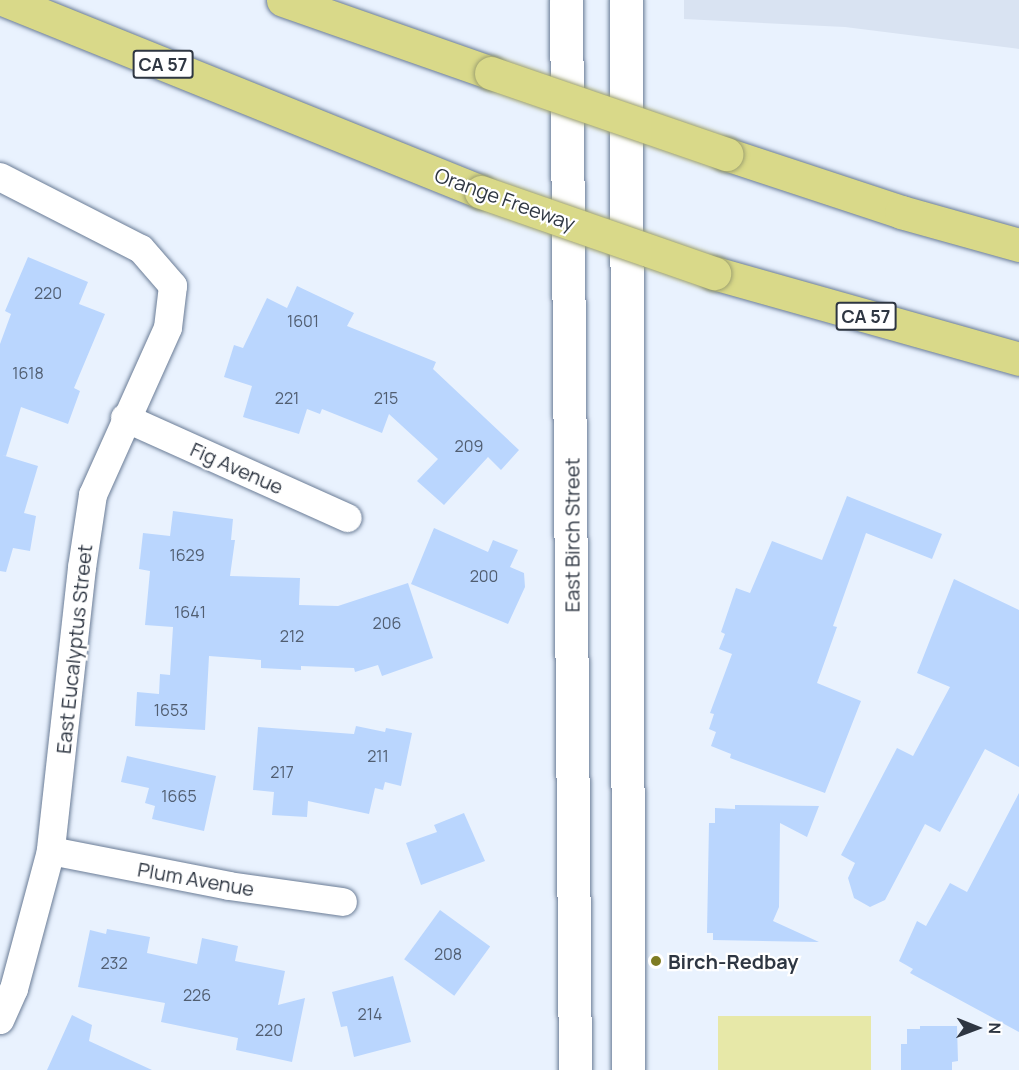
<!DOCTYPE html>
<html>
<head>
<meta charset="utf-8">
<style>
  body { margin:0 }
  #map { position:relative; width:1019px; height:1070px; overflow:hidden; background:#e9f2fe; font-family:Manrope,sans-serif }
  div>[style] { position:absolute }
  .built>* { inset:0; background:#d9e3f2 }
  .green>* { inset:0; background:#e7e8a8; transform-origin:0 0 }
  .building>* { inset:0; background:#bad6fe; transform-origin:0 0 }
  .roads { filter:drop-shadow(0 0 2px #6a7c96) drop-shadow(0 0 2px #6a7c96) }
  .street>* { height:28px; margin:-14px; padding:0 14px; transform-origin:14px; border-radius:14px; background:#fff }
  .secondary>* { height:33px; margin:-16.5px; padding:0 16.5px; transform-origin:16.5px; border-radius:16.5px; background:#fff }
  .highway>* { height:33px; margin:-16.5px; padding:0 16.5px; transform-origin:16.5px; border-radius:16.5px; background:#d9d989 }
  .bridges { filter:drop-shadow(0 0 2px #9da070) drop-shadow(0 0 2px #9da070) }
  .highway-bridge>* { height:33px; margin:-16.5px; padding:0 16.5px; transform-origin:16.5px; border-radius:16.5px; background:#d9d989 }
  .dots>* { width:16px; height:16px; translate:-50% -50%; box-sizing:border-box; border:3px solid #fff; border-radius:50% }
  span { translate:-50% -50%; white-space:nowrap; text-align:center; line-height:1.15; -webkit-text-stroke:4.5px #fff; paint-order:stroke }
  .number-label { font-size:16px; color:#515e71 }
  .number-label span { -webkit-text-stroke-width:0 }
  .shield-label span { padding:2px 4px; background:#fff; border:2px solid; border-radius:4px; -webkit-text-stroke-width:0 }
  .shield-label { font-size:18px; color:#2e3642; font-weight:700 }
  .street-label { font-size:20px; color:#2e3642 }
  .poi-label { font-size:20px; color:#2e3642; font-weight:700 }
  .left { translate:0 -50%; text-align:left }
  .north { position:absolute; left:947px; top:998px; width:60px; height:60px; -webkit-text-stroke:4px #fff; paint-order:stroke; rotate:91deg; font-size:16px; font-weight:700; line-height:24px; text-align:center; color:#2e3642 }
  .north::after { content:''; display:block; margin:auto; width:21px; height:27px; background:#2e3642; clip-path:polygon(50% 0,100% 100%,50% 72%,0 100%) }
</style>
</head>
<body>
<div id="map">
  <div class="built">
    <i style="clip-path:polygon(684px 0,1019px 0,1019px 49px,845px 27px,684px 19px)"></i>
  </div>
  <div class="green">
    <i style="left:718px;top:1016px;width:153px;height:54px"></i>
  </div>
  <div class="building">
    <i style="clip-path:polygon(28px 257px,88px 282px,79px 304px,105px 314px,74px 388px,80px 391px,68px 424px,21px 407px,6px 456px,2px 455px,38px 466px,24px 513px,36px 516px,30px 551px,13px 548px,6px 572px,0 571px,0 344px,11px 314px,5px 311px)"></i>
    <i style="clip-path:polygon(297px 286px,354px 313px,347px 326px,436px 362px,433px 369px,519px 450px,501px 470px,488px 457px,444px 505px,417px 481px,438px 459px,389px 414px,382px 433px,322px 409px,320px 414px,307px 409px,299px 434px,243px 417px,252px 386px,224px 377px,234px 345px,243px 348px,267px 298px,287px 308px)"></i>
    <i style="clip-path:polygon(847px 496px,942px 534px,932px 559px,866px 533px,833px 626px,837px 627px,817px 683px,861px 701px,825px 793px,730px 758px,731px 754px,711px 746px,716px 732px,709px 729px,714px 714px,710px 713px,732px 654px,719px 649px,725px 634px,721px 632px,736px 588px,750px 593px,772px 541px,822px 560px)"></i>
    <i style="clip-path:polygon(173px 511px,233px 519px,231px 540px,235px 540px,230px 576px,300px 578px,299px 605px,338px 606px,408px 583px,433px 658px,382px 676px,378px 665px,355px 672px,354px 668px,301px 666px,301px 670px,261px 668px,261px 660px,209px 656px,205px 730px,135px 726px,137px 692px,159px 694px,160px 674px,170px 675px,173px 627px,145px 625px,150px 571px,139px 569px,143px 533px,170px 536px)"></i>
    <i style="clip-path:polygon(434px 528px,488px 552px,493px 540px,518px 550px,510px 567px,524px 573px,525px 587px,508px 624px,411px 584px)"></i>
    <i style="clip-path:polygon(954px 579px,1019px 610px,1019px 767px,985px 749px,940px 832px,925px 824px,885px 900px,870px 907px,854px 898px,848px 878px,855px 863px,841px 855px,897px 748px,913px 756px,950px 687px,917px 673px)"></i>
    <i style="clip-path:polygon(356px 726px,385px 732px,386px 728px,412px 733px,401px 786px,385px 782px,383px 790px,375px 788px,369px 814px,308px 801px,307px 817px,272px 815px,274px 792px,253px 790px,258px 727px,354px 734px)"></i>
    <i style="clip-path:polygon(127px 756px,216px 776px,204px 831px,152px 819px,155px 806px,145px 803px,149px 788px,121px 782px)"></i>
    <i style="clip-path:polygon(1019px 793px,1019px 1032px,910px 973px,913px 969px,899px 961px,917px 921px,926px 926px,950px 883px,967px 892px)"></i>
    <i style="clip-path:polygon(735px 805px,819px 806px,807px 837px,780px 823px,779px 907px,773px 921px,819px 942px,713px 940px,713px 933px,707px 933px,709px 823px,715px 823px,715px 808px,735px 809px)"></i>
    <i style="clip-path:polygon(464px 813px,485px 861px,421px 885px,406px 843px,437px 832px,434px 825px)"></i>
    <i style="left:440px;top:910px;width:62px;height:61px;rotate:36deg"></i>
    <i style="clip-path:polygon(107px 929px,150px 937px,147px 953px,197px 964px,202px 938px,238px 946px,235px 961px,285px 971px,278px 1005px,305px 998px,292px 1062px,236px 1050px,238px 1038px,161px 1022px,165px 1003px,78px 987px,90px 930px,106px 934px)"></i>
    <i style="clip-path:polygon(393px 976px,411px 1042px,354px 1057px,347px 1026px,341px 1027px,332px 992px)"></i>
    <i style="clip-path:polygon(72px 1015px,92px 1025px,89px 1041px,152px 1070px,47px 1070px)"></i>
    <i style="clip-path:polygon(920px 1026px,957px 1026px,958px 1061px,952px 1062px,952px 1070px,901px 1070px,901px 1044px,907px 1044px,907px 1029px,920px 1029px)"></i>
  </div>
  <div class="roads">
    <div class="street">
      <i style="left:0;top:177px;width:158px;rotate:27.1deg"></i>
      <i style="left:141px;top:249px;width:49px;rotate:49.1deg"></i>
      <i style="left:173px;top:286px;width:42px;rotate:96.8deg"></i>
      <i style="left:168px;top:328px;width:183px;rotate:114.2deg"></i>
      <i style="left:93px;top:495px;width:74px;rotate:98.6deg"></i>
      <i style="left:82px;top:568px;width:285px;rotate:96.3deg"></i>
      <i style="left:51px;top:851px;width:143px;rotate:105deg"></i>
      <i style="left:14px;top:989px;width:34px;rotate:114deg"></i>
      <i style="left:125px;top:418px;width:244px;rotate:24.2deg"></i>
      <i style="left:51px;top:851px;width:181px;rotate:11.1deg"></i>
      <i style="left:229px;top:886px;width:115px;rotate:8deg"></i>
    </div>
    <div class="secondary">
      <i style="left:566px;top:0;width:1070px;rotate:89.52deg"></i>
      <i style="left:626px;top:0;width:1070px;rotate:89.89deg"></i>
    </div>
    <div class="highway">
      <i style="left:5px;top:0;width:513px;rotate:21.97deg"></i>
      <i style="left:283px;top:0;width:220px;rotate:19.3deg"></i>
      <i style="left:726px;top:154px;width:184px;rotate:18.3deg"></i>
      <i style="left:901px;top:212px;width:123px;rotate:15.6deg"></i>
      <i style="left:714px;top:273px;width:317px;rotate:15.7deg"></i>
    </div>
  </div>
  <div class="bridges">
    <div class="highway-bridge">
      <i style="left:491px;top:73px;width:249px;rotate:19deg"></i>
      <i style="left:481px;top:192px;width:247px;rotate:19.2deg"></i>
    </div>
  </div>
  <div class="dots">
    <i style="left:656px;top:961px;background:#7e7c23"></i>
  </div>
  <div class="number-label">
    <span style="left:48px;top:293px">220</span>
    <span style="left:303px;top:321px">1601</span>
    <span style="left:28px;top:373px">1618</span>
    <span style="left:287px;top:398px">221</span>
    <span style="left:386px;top:398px">215</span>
    <span style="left:469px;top:446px">209</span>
    <span style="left:187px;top:555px">1629</span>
    <span style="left:484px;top:576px">200</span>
    <span style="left:190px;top:612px">1641</span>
    <span style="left:387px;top:623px">206</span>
    <span style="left:292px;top:636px">212</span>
    <span style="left:171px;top:710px">1653</span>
    <span style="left:378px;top:756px">211</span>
    <span style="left:282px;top:772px">217</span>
    <span style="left:179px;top:796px">1665</span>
    <span style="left:448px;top:954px">208</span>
    <span style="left:114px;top:963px">232</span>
    <span style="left:197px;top:995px">226</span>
    <span style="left:370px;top:1014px">214</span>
    <span style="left:269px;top:1030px">220</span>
  </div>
  <div class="shield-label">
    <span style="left:163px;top:64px">CA 57</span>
    <span style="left:866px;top:316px">CA 57</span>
  </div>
  <div class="street-label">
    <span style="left:505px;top:199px;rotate:20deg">Orange Freeway</span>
    <span style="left:237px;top:468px;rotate:24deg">Fig Avenue</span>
    <span style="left:572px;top:535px;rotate:-90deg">East Birch Street</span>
    <span style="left:74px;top:649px;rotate:-84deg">East Eucalyptus Street</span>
    <span style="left:196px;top:879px;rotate:10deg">Plum Avenue</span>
  </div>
  <div class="poi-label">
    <span class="left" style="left:668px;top:961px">Birch-Redbay</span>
  </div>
  <div class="north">N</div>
</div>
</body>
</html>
